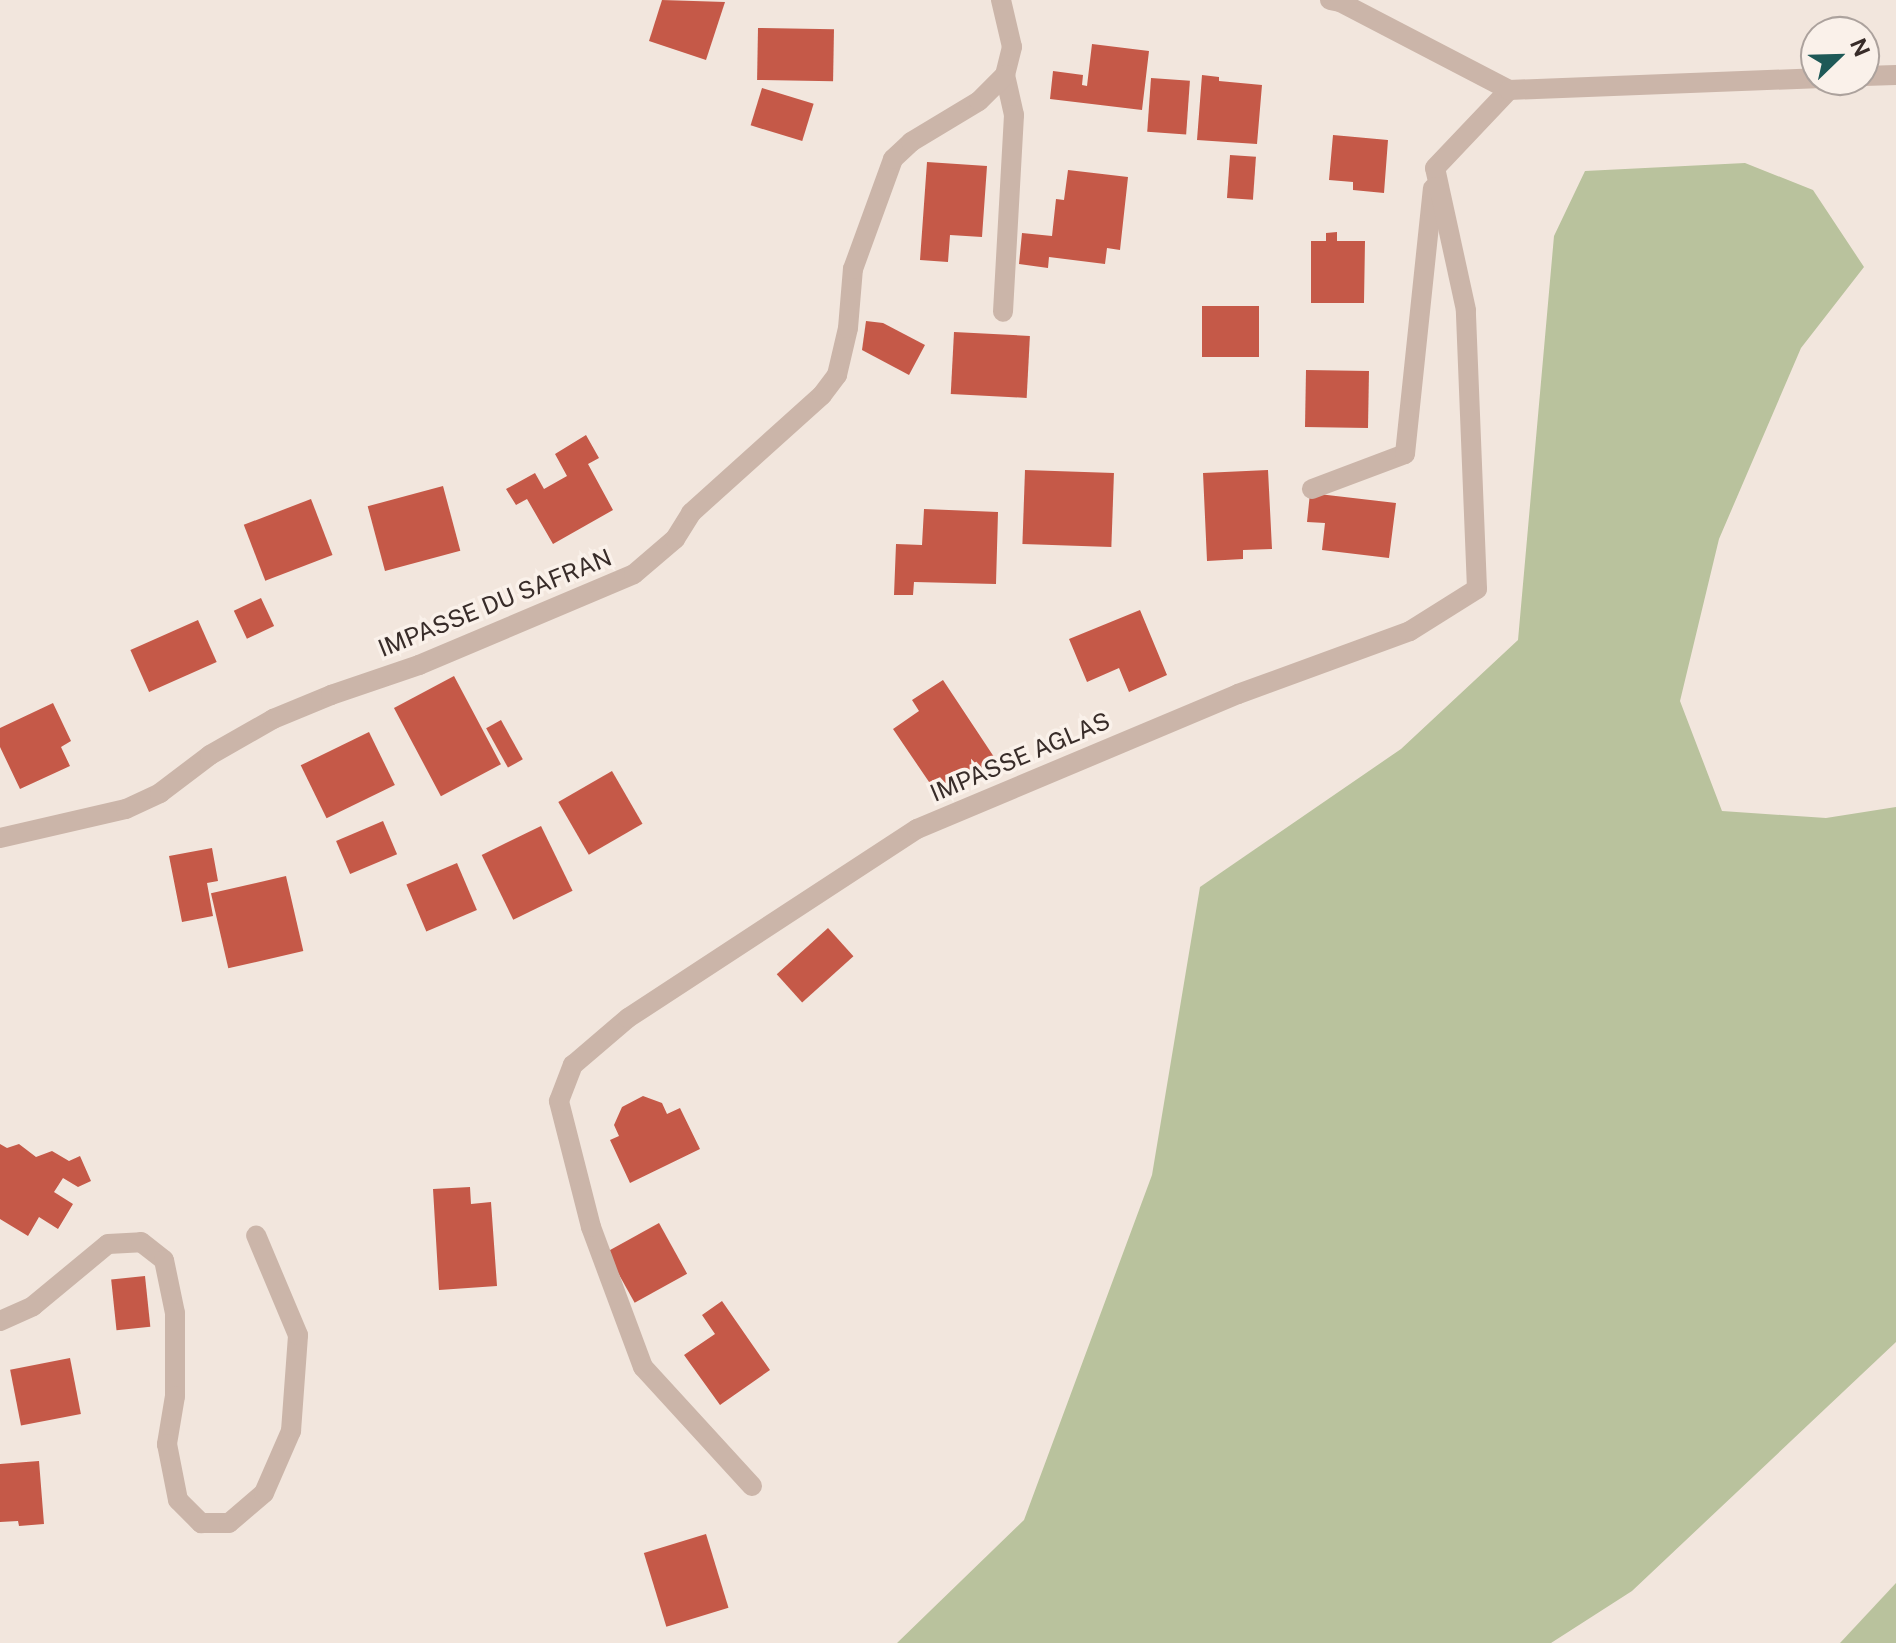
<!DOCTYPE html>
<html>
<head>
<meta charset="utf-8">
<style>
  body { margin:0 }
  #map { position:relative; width:1896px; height:1643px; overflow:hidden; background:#f2e6dd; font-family:"Public Sans",sans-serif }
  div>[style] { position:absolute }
  .green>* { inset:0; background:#b9c29d }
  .building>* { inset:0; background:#c55948; transform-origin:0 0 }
  .minor>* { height:20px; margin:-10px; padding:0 10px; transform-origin:10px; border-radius:10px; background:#cbb5a9 }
  .tertiary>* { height:20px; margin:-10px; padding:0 10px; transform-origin:10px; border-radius:10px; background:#cbb5a9 }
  span { translate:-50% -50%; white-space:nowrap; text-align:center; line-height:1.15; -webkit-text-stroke:7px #faf1ea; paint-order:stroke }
  .street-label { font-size:24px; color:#382c29 }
  .north { position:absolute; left:1800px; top:16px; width:80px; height:80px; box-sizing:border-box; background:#faf1ea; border:2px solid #aca29d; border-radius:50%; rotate:67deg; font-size:22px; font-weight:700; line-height:32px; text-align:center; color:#382c29 }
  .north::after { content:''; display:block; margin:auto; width:28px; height:36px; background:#1e5957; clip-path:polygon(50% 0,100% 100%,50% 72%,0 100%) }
</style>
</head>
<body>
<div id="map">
  <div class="green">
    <i style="clip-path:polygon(1745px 163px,1813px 190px,1864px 267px,1801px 348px,1719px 539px,1680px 701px,1722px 811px,1826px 818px,1896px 807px,1896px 1342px,1632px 1591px,1551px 1643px,897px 1643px,1024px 1520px,1152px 1175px,1200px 887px,1401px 749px,1518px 640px,1554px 236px,1585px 171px)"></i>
    <i style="clip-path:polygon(1896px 1583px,1896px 1643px,1840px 1643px)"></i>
  </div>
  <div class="building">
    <i style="clip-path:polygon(662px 0,725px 2px,706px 60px,649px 41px)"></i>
    <i style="left:758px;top:28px;width:76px;height:52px;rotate:1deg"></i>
    <i style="clip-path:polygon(1092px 44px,1149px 51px,1142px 110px,1050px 99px,1053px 71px,1083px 75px,1082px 85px,1087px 86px)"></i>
    <i style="clip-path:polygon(1202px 75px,1219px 77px,1219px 81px,1262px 85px,1257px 144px,1197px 140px)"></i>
    <i style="left:1151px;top:78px;width:39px;height:54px;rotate:4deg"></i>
    <i style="left:762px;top:88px;width:54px;height:39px;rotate:17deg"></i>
    <i style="clip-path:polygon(1333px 135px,1388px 140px,1384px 193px,1353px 190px,1353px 182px,1329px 180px)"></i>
    <i style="left:1230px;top:155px;width:26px;height:43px;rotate:4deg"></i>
    <i style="clip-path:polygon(927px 162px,987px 166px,982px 237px,950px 235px,948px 262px,920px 260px)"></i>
    <i style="clip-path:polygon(1068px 170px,1128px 177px,1120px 250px,1107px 248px,1105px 264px,1049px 257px,1048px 268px,1019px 264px,1022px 233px,1052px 236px,1056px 199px,1064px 200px)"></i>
    <i style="clip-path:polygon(1337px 232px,1337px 241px,1365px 241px,1364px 303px,1311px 303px,1311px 241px,1326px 241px,1326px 233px)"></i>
    <i style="left:1259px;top:306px;width:51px;height:57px;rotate:90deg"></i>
    <i style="clip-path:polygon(866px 321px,883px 323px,925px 345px,909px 375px,862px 350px)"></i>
    <i style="left:954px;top:332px;width:76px;height:62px;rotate:3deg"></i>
    <i style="left:1306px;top:370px;width:63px;height:57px;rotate:1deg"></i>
    <i style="clip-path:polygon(586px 435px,599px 458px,588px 464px,613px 510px,553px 544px,527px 499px,516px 505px,506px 489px,535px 473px,544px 489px,567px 476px,555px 454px)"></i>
    <i style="left:1025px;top:470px;width:89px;height:74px;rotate:2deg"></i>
    <i style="clip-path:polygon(1268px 470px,1272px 549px,1243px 550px,1243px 559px,1207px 561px,1203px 473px)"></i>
    <i style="left:443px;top:486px;width:67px;height:78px;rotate:75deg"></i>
    <i style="clip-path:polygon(1310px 493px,1396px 503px,1389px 558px,1322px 550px,1325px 523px,1307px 522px)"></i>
    <i style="left:311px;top:499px;width:60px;height:72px;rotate:69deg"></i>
    <i style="clip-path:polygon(924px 509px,998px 512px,996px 584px,914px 582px,913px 595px,894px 595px,896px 544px,922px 545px)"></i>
    <i style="left:261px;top:598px;width:31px;height:30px;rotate:65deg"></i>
    <i style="clip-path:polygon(1140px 610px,1167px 675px,1129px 692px,1119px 668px,1087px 682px,1069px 639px)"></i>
    <i style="left:198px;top:620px;width:46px;height:74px;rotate:66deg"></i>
    <i style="left:454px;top:676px;width:100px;height:68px;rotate:62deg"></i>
    <i style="clip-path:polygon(943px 680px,998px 763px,942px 801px,893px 729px,919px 711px,912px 700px)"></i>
    <i style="clip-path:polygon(53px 703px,71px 741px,61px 747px,70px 766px,20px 789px,0 747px,0 728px)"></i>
    <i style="left:501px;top:720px;width:45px;height:17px;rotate:61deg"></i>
    <i style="left:369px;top:732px;width:59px;height:76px;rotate:64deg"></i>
    <i style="left:612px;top:771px;width:61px;height:62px;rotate:60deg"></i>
    <i style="left:383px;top:821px;width:36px;height:51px;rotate:67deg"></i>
    <i style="left:541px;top:826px;width:72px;height:66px;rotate:64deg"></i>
    <i style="clip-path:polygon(212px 848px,218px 881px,207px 883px,213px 916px,182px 922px,169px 856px)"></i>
    <i style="left:457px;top:863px;width:51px;height:55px;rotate:67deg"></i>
    <i style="left:286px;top:876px;width:77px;height:77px;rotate:77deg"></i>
    <i style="left:828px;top:928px;width:38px;height:69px;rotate:48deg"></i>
    <i style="clip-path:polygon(643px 1096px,662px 1103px,667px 1114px,680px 1108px,700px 1149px,630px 1183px,610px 1140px,619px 1136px,614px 1125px,622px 1107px)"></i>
    <i style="clip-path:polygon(0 1144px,7px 1148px,19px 1144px,36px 1157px,52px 1151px,69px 1161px,80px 1156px,91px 1181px,78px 1187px,63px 1178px,54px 1192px,73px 1204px,58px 1229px,39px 1217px,28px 1236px,0 1219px)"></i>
    <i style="clip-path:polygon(470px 1187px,471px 1204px,491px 1202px,497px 1286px,439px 1290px,433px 1189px)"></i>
    <i style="left:659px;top:1223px;width:58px;height:60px;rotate:61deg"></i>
    <i style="left:145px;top:1276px;width:51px;height:34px;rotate:84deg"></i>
    <i style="clip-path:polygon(722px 1301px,770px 1370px,720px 1405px,684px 1355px,715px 1334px,702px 1315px)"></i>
    <i style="left:70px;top:1358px;width:57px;height:61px;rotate:79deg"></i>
    <i style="clip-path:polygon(39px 1461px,44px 1524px,19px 1526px,18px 1521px,0 1522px,0 1464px)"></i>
    <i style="left:706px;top:1534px;width:77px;height:65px;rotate:73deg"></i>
  </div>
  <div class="minor">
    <i style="left:1001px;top:0;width:48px;rotate:76.8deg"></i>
    <i style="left:1012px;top:47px;width:29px;rotate:104deg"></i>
    <i style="left:1005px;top:75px;width:41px;rotate:77.3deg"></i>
    <i style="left:1014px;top:115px;width:197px;rotate:93.2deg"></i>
    <i style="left:1312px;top:489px;width:99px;rotate:-20.6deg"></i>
    <i style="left:1405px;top:454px;width:267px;rotate:-84deg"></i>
    <i style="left:0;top:838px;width:129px;rotate:-13deg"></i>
    <i style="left:126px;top:809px;width:38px;rotate:-25deg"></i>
    <i style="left:160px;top:793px;width:63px;rotate:-37.2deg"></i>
    <i style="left:210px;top:755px;width:73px;rotate:-29.7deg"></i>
    <i style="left:273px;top:719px;width:63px;rotate:-22.5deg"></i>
    <i style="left:331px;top:695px;width:93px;rotate:-18.8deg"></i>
    <i style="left:419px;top:665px;width:233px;rotate:-22.9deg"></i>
    <i style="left:634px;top:574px;width:54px;rotate:-40.5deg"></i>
    <i style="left:675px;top:539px;width:31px;rotate:-58deg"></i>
    <i style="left:691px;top:513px;width:176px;rotate:-42deg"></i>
    <i style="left:822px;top:395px;width:25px;rotate:-53deg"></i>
    <i style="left:837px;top:375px;width:48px;rotate:-76.8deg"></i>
    <i style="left:848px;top:328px;width:59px;rotate:-85.2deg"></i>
    <i style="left:853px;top:269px;width:117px;rotate:-70deg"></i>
    <i style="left:893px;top:159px;width:25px;rotate:-43deg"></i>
    <i style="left:911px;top:142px;width:79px;rotate:-31.1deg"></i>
    <i style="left:979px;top:101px;width:37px;rotate:-45deg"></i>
    <i style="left:0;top:1321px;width:36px;rotate:-24deg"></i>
    <i style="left:33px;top:1306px;width:97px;rotate:-39.6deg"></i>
    <i style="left:108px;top:1244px;width:33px;rotate:-3deg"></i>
    <i style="left:141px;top:1242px;width:29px;rotate:38deg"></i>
    <i style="left:164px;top:1260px;width:54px;rotate:78.3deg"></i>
    <i style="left:175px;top:1313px;width:83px;rotate:90deg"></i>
    <i style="left:175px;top:1396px;width:49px;rotate:99.5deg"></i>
    <i style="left:167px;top:1444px;width:57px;rotate:78.9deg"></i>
    <i style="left:178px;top:1500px;width:33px;rotate:45deg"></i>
    <i style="left:201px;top:1523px;width:28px"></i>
    <i style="left:229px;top:1523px;width:46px;rotate:-40.6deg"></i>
    <i style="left:264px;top:1493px;width:68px;rotate:-66.5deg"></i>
    <i style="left:291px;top:1431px;width:96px;rotate:-85.8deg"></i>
    <i style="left:298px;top:1335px;width:108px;rotate:-112.8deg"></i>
    <i style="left:752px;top:1486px;width:161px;rotate:-132.5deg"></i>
    <i style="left:643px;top:1367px;width:149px;rotate:-110.4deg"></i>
    <i style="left:591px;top:1227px;width:130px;rotate:-104.3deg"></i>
    <i style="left:559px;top:1101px;width:39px;rotate:-69deg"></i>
    <i style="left:573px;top:1065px;width:72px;rotate:-40.5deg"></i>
    <i style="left:628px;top:1018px;width:345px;rotate:-33.2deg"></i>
    <i style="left:917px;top:829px;width:348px;rotate:-22.8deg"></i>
    <i style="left:1238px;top:694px;width:183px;rotate:-20.1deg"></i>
    <i style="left:1410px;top:631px;width:79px;rotate:-32.1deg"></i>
    <i style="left:1477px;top:589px;width:279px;rotate:-92.3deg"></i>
    <i style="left:1466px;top:310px;width:145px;rotate:-102.3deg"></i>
    <i style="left:1435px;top:168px;width:108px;rotate:-46.5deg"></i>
  </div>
  <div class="tertiary">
    <i style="left:1330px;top:0;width:10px;rotate:11deg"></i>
    <i style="left:1340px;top:2px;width:191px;rotate:27.5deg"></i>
    <i style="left:1509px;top:90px;width:307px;rotate:-2.2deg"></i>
    <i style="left:1864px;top:76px;width:32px;rotate:-2deg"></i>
  </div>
  <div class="street-label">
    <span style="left:495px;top:603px;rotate:-22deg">IMPASSE DU SAFRAN</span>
    <span style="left:1020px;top:757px;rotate:-23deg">IMPASSE AGLAS</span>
  </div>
  <div class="north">N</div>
</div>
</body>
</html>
